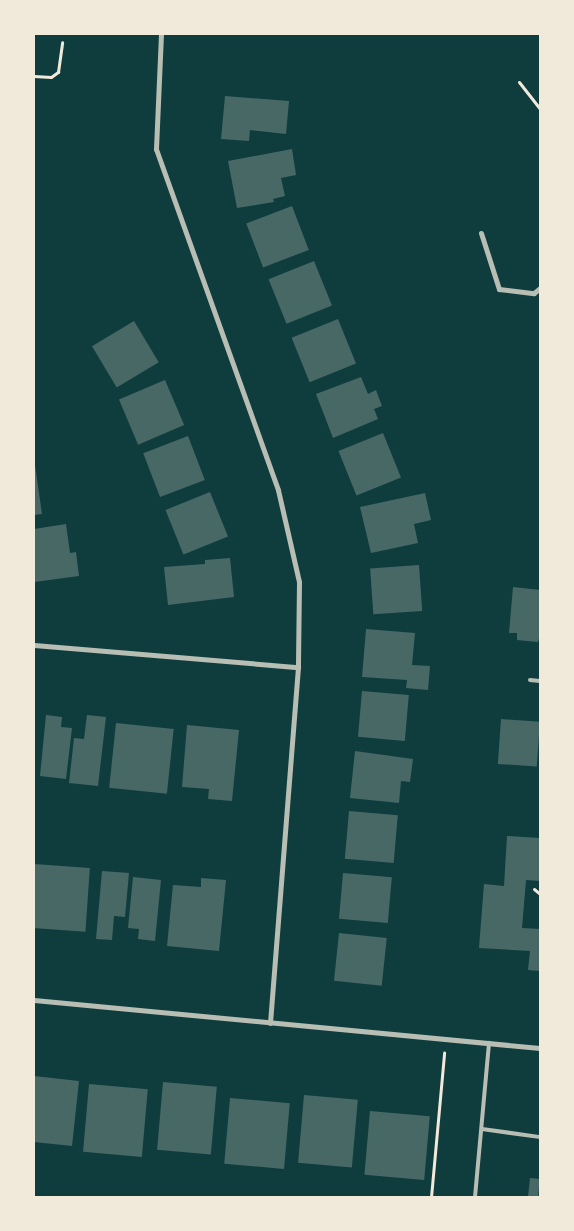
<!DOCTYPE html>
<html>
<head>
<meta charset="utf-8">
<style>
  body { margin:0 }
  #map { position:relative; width:574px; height:1231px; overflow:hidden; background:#0f3d3e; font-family:"Titillium Web",sans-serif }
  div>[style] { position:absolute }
  .building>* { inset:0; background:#486865; transform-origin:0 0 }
  .path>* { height:3px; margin:-1.5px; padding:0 1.5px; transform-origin:1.5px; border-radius:1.5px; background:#f1e9da }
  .service>* { height:4px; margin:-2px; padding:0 2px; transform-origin:2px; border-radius:2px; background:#b8beb3 }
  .minor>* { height:5px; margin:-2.5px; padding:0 2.5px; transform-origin:2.5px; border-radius:2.5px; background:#b8beb3 }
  span { translate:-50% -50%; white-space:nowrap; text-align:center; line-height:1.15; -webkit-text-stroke:4px #f1e9da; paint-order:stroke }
  .frame { position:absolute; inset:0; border:35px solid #f1e9da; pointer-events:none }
</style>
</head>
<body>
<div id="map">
  <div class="building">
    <i style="clip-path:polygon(225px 96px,289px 101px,286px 134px,250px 130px,249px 141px,221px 139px)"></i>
    <i style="clip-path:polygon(292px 149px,296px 175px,281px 178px,285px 196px,273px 199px,274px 202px,237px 208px,228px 161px)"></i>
    <i style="left:292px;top:206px;width:47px;height:49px;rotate:69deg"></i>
    <i style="left:314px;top:261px;width:48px;height:49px;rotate:68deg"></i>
    <i style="left:338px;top:319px;width:48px;height:50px;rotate:68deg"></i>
    <i style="left:134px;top:321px;width:48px;height:49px;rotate:59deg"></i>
    <i style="clip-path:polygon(361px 377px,368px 394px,376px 390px,382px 406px,374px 409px,378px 419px,333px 438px,316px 394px)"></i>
    <i style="left:165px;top:380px;width:49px;height:50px;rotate:67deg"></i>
    <i style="left:383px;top:433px;width:48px;height:48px;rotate:68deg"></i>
    <i style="left:188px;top:436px;width:47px;height:48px;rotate:69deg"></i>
    <i style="clip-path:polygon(34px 458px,42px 514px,34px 515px)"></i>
    <i style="left:210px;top:492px;width:48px;height:48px;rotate:68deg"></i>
    <i style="clip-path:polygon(425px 493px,431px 520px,414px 524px,418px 543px,371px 553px,360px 507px)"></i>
    <i style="clip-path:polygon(66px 524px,70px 553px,76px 552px,79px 576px,34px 582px,34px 529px)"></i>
    <i style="clip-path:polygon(230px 558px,234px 597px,168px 605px,164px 567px,205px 564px,205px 560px)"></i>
    <i style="left:419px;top:565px;width:46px;height:49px;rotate:86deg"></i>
    <i style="clip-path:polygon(513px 587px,540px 590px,540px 635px,538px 642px,517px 640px,517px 633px,509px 633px)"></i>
    <i style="clip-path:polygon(366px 629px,415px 633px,412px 665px,430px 666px,428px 690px,406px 688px,407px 680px,362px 677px)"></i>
    <i style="left:362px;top:691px;width:47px;height:46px;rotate:5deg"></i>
    <i style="clip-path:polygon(46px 715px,62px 717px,61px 727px,72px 728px,66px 779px,40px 776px)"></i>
    <i style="clip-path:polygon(87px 715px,106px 717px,98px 786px,69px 783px,74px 738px,84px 739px)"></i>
    <i style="left:501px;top:719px;width:39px;height:45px;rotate:4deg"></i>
    <i style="left:116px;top:723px;width:58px;height:65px;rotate:6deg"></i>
    <i style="clip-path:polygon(187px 725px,239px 730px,232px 801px,208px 799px,209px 789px,182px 787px)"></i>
    <i style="clip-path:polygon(355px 751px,413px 759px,410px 782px,401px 781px,399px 803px,350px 798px)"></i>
    <i style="left:349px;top:811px;width:49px;height:48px;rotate:5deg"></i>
    <i style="clip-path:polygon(507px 836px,540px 838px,540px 881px,526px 880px,522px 928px,540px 929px,540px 971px,528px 970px,530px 951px,479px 948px,484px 884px,504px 886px)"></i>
    <i style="left:34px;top:864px;width:56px;height:64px;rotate:4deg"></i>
    <i style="clip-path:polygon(102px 871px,129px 873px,125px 917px,114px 916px,112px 940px,96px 939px)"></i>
    <i style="left:343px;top:873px;width:49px;height:46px;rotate:5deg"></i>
    <i style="clip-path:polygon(133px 877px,161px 880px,155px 941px,138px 939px,139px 929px,128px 928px)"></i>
    <i style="clip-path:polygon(201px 878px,226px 880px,219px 951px,167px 946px,173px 885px,201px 887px)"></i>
    <i style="left:339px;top:933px;width:48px;height:48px;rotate:6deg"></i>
    <i style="clip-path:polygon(34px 1076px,79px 1081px,72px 1146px,34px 1142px)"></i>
    <i style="left:163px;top:1082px;width:54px;height:68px;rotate:5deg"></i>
    <i style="left:89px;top:1084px;width:59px;height:68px;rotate:5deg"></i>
    <i style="left:304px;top:1095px;width:54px;height:68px;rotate:5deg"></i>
    <i style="left:230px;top:1098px;width:60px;height:66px;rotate:5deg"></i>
    <i style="left:370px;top:1111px;width:60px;height:64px;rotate:5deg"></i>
    <i style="left:530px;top:1178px;width:10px;height:19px;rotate:6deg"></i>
  </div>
  <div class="path">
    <i style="left:34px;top:76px;width:17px;rotate:3deg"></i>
    <i style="left:51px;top:77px;width:9px;rotate:-36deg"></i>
    <i style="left:58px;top:72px;width:30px;rotate:-82deg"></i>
    <i style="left:519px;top:82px;width:34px;rotate:52deg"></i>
    <i style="left:534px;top:889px;width:8px;rotate:40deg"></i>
    <i style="left:431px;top:1197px;width:145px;rotate:-84.8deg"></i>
  </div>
  <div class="service">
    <i style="left:530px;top:680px;width:10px;rotate:6deg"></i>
    <i style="left:482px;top:1129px;width:59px;rotate:7.9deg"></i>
    <i style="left:475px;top:1197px;width:155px;rotate:-84.8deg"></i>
  </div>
  <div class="minor">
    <i style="left:161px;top:34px;width:115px;rotate:92.5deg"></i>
    <i style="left:156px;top:149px;width:362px;rotate:70.3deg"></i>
    <i style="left:278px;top:490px;width:94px;rotate:77.1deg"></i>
    <i style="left:299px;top:582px;width:85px;rotate:90.7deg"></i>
    <i style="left:298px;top:667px;width:357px;rotate:94.5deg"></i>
    <i style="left:481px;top:233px;width:59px;rotate:72.2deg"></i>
    <i style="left:499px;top:289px;width:35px;rotate:7deg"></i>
    <i style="left:534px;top:293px;width:8px;rotate:-40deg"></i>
    <i style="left:34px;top:645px;width:265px;rotate:4.8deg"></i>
    <i style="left:34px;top:1000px;width:508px;rotate:5.42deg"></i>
  </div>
  <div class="frame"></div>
</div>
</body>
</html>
